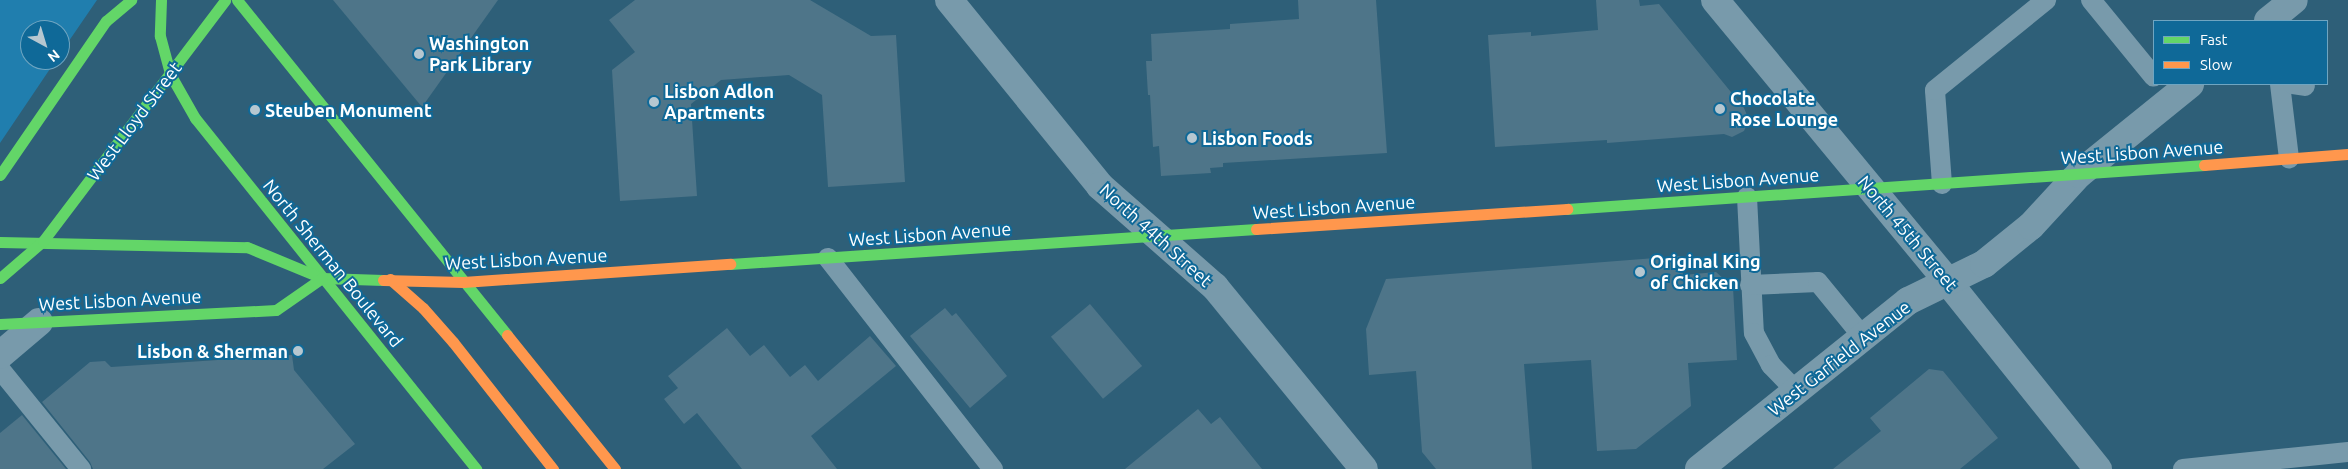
<!DOCTYPE html>
<html>
<head>
<meta charset="utf-8">
<style>
  body { margin:0 }
  #map { position:relative; width:2348px; height:469px; overflow:hidden; background:#2e5f78; font-family:Ubuntu,sans-serif }
  div>[style] { position:absolute }
  .green>* { inset:0; background:#207eae }
  .building>* { inset:0; background:#4e7589; transform-origin:0 0 }
  .lane>* { height:20px; margin:-10px; padding:0 10px; transform-origin:10px; border-radius:10px; background:#789aab }
  .street>* { height:28px; margin:-14px; padding:0 14px; transform-origin:14px; border-radius:14px; background:#789aab }
  .fast>* { height:11px; margin:-5.5px; padding:0 5.5px; transform-origin:5.5px; border-radius:5.5px; background:#63d668 }
  .slow>* { height:11px; margin:-5.5px; padding:0 5.5px; transform-origin:5.5px; border-radius:5.5px; background:#ff974d }
  .dots>* { width:14px; height:14px; translate:-50% -50%; box-sizing:border-box; border:2px solid #0f6998; border-radius:50% }
  span { translate:-50% -50%; white-space:nowrap; text-align:center; line-height:1.15; -webkit-text-stroke:4px #0f6998; paint-order:stroke }
  .poi-label { font-size:18px; color:#fff; font-weight:700 }
  .left { translate:0 -50%; text-align:left }
  .right { translate:-100% -50%; text-align:right }
  .street-label { font-size:18px; color:#fff }
  .legend { position:absolute; left:2153px; top:20px; width:175px; height:65px; box-sizing:border-box; background:#0f6998; border:1px solid #6fa5c1; margin:0; padding:6px 9px; list-style:none; font-size:15px; color:#fff }
  .legend li { display:flex; align-items:center; gap:10px; height:25px }
  .legend b { width:25px; border:1px solid #6fa5c1 }
  .north { position:absolute; left:20px; top:20px; width:50px; height:50px; box-sizing:border-box; background:#0f6998; border:1px solid #6fa5c1; border-radius:50%; rotate:141deg; font-size:14px; font-weight:700; line-height:20px; text-align:center; color:#fff }
  .north::after { content:''; display:block; margin:auto; width:18px; height:22px; background:#b6c7d0; clip-path:polygon(50% 0,100% 100%,50% 72%,0 100%) }
</style>
</head>
<body>
<div id="map">
  <div class="green">
    <i style="clip-path:polygon(0 0,97px 0,60px 54px,60px 30px,30px 30px,30px 60px,56px 60px,0 143px)"></i>
  </div>
  <div class="building">
    <i style="clip-path:polygon(333px 0,498px 0,422px 107px)"></i>
    <i style="clip-path:polygon(635px 0,810px 0,871px 36px,896px 35px,905px 182px,828px 187px,822px 95px,789px 75px,721px 80px,691px 104px,697px 196px,620px 201px,612px 70px,635px 52px,609px 20px)"></i>
    <i style="clip-path:polygon(1298px 0,1376px 0,1387px 153px,1223px 163px,1223px 167px,1210px 168px,1211px 173px,1161px 176px,1159px 146px,1153px 147px,1150px 95px,1148px 95px,1146px 61px,1152px 61px,1151px 34px,1230px 29px,1230px 24px,1299px 19px)"></i>
    <i style="clip-path:polygon(1596px 0,1639px 0,1640px 6px,1659px 4px,1744px 108px,1749px 120px,1744px 131px,1732px 137px,1724px 134px,1607px 143px,1607px 140px,1495px 147px,1488px 35px,1531px 32px,1531px 36px,1598px 30px)"></i>
    <i style="clip-path:polygon(1681px 256px,1683px 275px,1716px 272px,1733px 287px,1737px 360px,1688px 363px,1691px 406px,1636px 449px,1597px 451px,1591px 360px,1524px 364px,1532px 469px,1436px 469px,1422px 452px,1416px 371px,1369px 375px,1366px 329px,1386px 279px)"></i>
    <i style="left:1090px;top:304px;width:81px;height:51px;rotate:50deg"></i>
    <i style="clip-path:polygon(945px 308px,952px 316px,956px 313px,1007px 376px,970px 408px,910px 336px)"></i>
    <i style="clip-path:polygon(727px 328px,750px 356px,764px 345px,790px 377px,805px 365px,818px 381px,870px 336px,896px 366px,811px 436px,837px 469px,742px 469px,697px 413px,684px 424px,664px 399px,678px 388px,668px 376px)"></i>
    <i style="clip-path:polygon(292px 355px,294px 370px,355px 444px,323px 469px,93px 469px,90px 462px,42px 402px,90px 362px,105px 361px,111px 367px)"></i>
    <i style="clip-path:polygon(1929px 369px,1943px 371px,1998px 438px,1960px 469px,1833px 469px,1881px 431px,1870px 418px)"></i>
    <i style="clip-path:polygon(1198px 409px,1211px 424px,1220px 417px,1262px 469px,1125px 469px)"></i>
    <i style="clip-path:polygon(22px 415px,66px 469px,0 469px,0 433px)"></i>
  </div>
  <div class="lane">
    <i style="left:2091px;top:0;width:99px;rotate:50.7deg"></i>
    <i style="left:2280px;top:84px;width:75px;rotate:83.1deg"></i>
    <i style="left:2293px;top:84px;width:12px;rotate:9deg"></i>
    <i style="left:1942px;top:184px;width:94px;rotate:-94.3deg"></i>
    <i style="left:1935px;top:90px;width:143px;rotate:-39deg"></i>
    <i style="left:1747px;top:197px;width:136px;rotate:87.1deg"></i>
    <i style="left:1754px;top:333px;width:36px;rotate:62deg"></i>
    <i style="left:1771px;top:365px;width:36px;rotate:46deg"></i>
    <i style="left:828px;top:258px;width:268px;rotate:52deg"></i>
    <i style="left:1750px;top:285px;width:68px;rotate:-2.5deg"></i>
    <i style="left:1818px;top:282px;width:71px;rotate:50.7deg"></i>
    <i style="left:0;top:369px;width:129px;rotate:51deg"></i>
    <i style="left:2183px;top:469px;width:166px;rotate:-5.9deg"></i>
  </div>
  <div class="street">
    <i style="left:949px;top:0;width:240px;rotate:50.9deg"></i>
    <i style="left:1100px;top:186px;width:153px;rotate:41.3deg"></i>
    <i style="left:1215px;top:287px;width:235px;rotate:50.7deg"></i>
    <i style="left:1715px;top:0;width:366px;rotate:50.4deg"></i>
    <i style="left:1948px;top:282px;width:240px;rotate:51.3deg"></i>
    <i style="left:2268px;top:21px;width:33px;rotate:-39deg"></i>
    <i style="left:0;top:355px;width:51px;rotate:-40.2deg"></i>
    <i style="left:1699px;top:469px;width:268px;rotate:-38.8deg"></i>
    <i style="left:1908px;top:301px;width:85px;rotate:-26deg"></i>
    <i style="left:1984px;top:264px;width:60px;rotate:-39deg"></i>
    <i style="left:2031px;top:226px;width:71px;rotate:-47.3deg"></i>
    <i style="left:2079px;top:174px;width:143px;rotate:-39deg"></i>
  </div>
  <div class="fast">
    <i style="left:161px;top:0;width:36px;rotate:92deg"></i>
    <i style="left:160px;top:36px;width:39px;rotate:75deg"></i>
    <i style="left:170px;top:74px;width:51px;rotate:60.4deg"></i>
    <i style="left:195px;top:118px;width:450px;rotate:51.3deg"></i>
    <i style="left:237px;top:0;width:430px;rotate:51.1deg"></i>
    <i style="left:0;top:175px;width:187px;rotate:-55.5deg"></i>
    <i style="left:106px;top:21px;width:33px;rotate:-40deg"></i>
    <i style="left:1567px;top:209px;width:639px;rotate:-3.95deg"></i>
    <i style="left:0;top:242px;width:247px;rotate:1.2deg"></i>
    <i style="left:247px;top:247px;width:81px;rotate:22.5deg"></i>
    <i style="left:322px;top:278px;width:61px;rotate:1.9deg"></i>
    <i style="left:730px;top:264px;width:527px;rotate:-3.81deg"></i>
    <i style="left:0;top:278px;width:57px;rotate:-40.7deg"></i>
    <i style="left:43px;top:241px;width:302px;rotate:-52.9deg"></i>
    <i style="left:0;top:324px;width:276px;rotate:-2.9deg"></i>
    <i style="left:276px;top:310px;width:56px;rotate:-34.8deg"></i>
  </div>
  <div class="slow">
    <i style="left:2204px;top:165px;width:144px;rotate:-4.4deg"></i>
    <i style="left:1256px;top:229px;width:312px;rotate:-3.7deg"></i>
    <i style="left:390px;top:279px;width:44px;rotate:41.3deg"></i>
    <i style="left:423px;top:308px;width:45px;rotate:48.6deg"></i>
    <i style="left:453px;top:342px;width:162px;rotate:51.8deg"></i>
    <i style="left:383px;top:280px;width:80px;rotate:1.4deg"></i>
    <i style="left:463px;top:282px;width:268px;rotate:-3.9deg"></i>
    <i style="left:507px;top:335px;width:172px;rotate:51.1deg"></i>
  </div>
  <div class="dots">
    <i style="left:419px;top:54px;background:#b6c7d0"></i>
    <i style="left:654px;top:102px;background:#b6c7d0"></i>
    <i style="left:1720px;top:109px;background:#b6c7d0"></i>
    <i style="left:255px;top:110px;background:#b6c7d0"></i>
    <i style="left:1192px;top:138px;background:#b6c7d0"></i>
    <i style="left:1640px;top:272px;background:#b6c7d0"></i>
    <i style="left:298px;top:351px;background:#b6c7d0"></i>
  </div>
  <div class="poi-label">
    <span class="left" style="left:429px;top:54px">Washington<br>Park Library</span>
    <span class="left" style="left:664px;top:102px">Lisbon Adlon<br>Apartments</span>
    <span class="left" style="left:1730px;top:109px">Chocolate<br>Rose Lounge</span>
    <span class="left" style="left:265px;top:110px">Steuben Monument</span>
    <span class="left" style="left:1202px;top:138px">Lisbon Foods</span>
    <span class="left" style="left:1650px;top:272px">Original King<br>of Chicken</span>
    <span class="right" style="left:288px;top:351px">Lisbon &amp; Sherman</span>
  </div>
  <div class="street-label">
    <span style="left:134px;top:121px;rotate:-53deg">West Lloyd Street</span>
    <span style="left:2142px;top:152px;rotate:-4deg">West Lisbon Avenue</span>
    <span style="left:1738px;top:180px;rotate:-4deg">West Lisbon Avenue</span>
    <span style="left:1334px;top:207px;rotate:-4deg">West Lisbon Avenue</span>
    <span style="left:1908px;top:233px;rotate:50deg">North 45th Street</span>
    <span style="left:930px;top:234px;rotate:-4deg">West Lisbon Avenue</span>
    <span style="left:1156px;top:235px;rotate:42deg">North 44th Street</span>
    <span style="left:526px;top:259px;rotate:-3deg">West Lisbon Avenue</span>
    <span style="left:333px;top:263px;rotate:51deg">North Sherman Boulevard</span>
    <span style="left:120px;top:300px;rotate:-3deg">West Lisbon Avenue</span>
    <span style="left:1839px;top:358px;rotate:-38deg">West Garfield Avenue</span>
  </div>
  <ul class="legend">
  <li><b style="height:6px;background:#63d668"></b>Fast</li>
  <li><b style="height:6px;background:#ff974d"></b>Slow</li>
  </ul>
  <div class="north">N</div>
</div>
</body>
</html>
